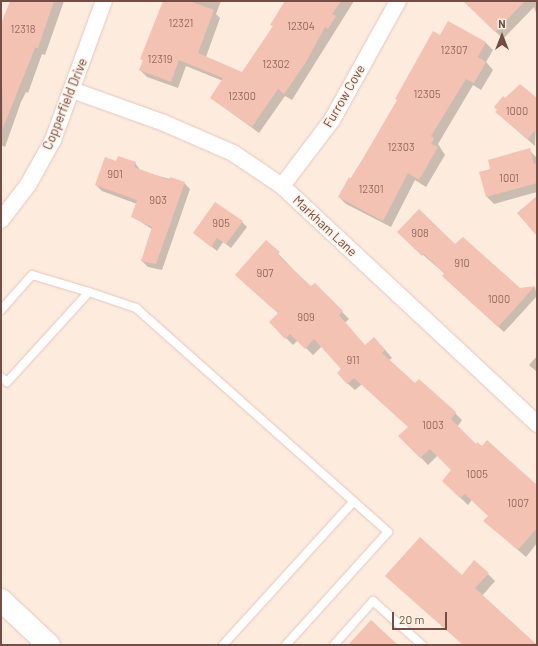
<!DOCTYPE html>
<html>
<head>
<meta charset="utf-8">
<style>
  body { margin:0 }
  #map { position:relative; width:538px; height:646px; overflow:hidden; background:#fdebdd; font-family:Barlow,sans-serif }
  div>[style] { position:absolute }
  .shadow>* { inset:0; background:#0003 }
  .building>* { inset:0; background:#f4c2b3 }
  .roads { filter:drop-shadow(0 0 1px #e3c7bc) drop-shadow(0 0 1px #e3c7bc) }
  .lane>* { height:8px; margin:-4px; padding:0 4px; transform-origin:4px; border-radius:4px; background:#fff }
  .street>* { height:16px; margin:-8px; padding:0 8px; transform-origin:8px; border-radius:8px; background:#fff }
  .secondary>* { height:22px; margin:-11px; padding:0 11px; transform-origin:11px; border-radius:11px; background:#fff }
  span { translate:-50% -50%; white-space:nowrap; text-align:center; line-height:1.15; -webkit-text-stroke:3px #fff0e4; paint-order:stroke }
  .number-label { font-size:11px; color:#946a60 }
  .number-label span { -webkit-text-stroke-width:0 }
  .street-label { font-size:13px; color:#744d45 }
  .frame { position:absolute; inset:0; border:2px solid #744d45; pointer-events:none }
  .north { position:absolute; left:482px; top:16px; width:40px; height:40px; -webkit-text-stroke:3px #fff0e4; paint-order:stroke; rotate:0deg; font-size:11px; font-weight:700; line-height:16px; text-align:center; color:#744d45 }
  .north::after { content:''; display:block; margin:auto; width:14px; height:18px; background:#744d45; clip-path:polygon(50% 0,100% 100%,50% 72%,0 100%) }
  .scale { position:absolute; left:392px; top:612px; width:55px; height:18px; box-sizing:border-box; border:2px solid #744d45; border-top:0; padding-left:5px; font-size:12px; line-height:14px; white-space:nowrap; color:#744d45; -webkit-text-stroke:3px #fff0e4; paint-order:stroke }
</style>
</head>
<body>
<div id="map">
  <div class="shadow">
    <i style="clip-path:polygon(11px 1px,64px 1px,45px 55px,42px 54px,28px 93px,26px 92px,21px 102px,5px 147px,1px 145px,1px 27px)"></i>
    <i style="clip-path:polygon(164px 1px,221px 1px,216px 14px,220px 18px,206px 57px,242px 73px,274px 27px,272px 25px,286px 1px,354px 1px,292px 100px,285px 96px,259px 133px,211px 98px,223px 81px,186px 66px,178px 88px,147px 77px,140px 70px,144px 61px,141px 59px)"></i>
    <i style="clip-path:polygon(465px 1px,537px 1px,537px 16px,534px 7px,503px 39px)"></i>
    <i style="clip-path:polygon(449px 22px,486px 43px,493px 50px,486px 62px,493px 70px,481px 90px,473px 85px,438px 144px,445px 155px,426px 187px,415px 180px,391px 227px,346px 204px,339px 197px)"></i>
    <i style="clip-path:polygon(505px 100px,537px 100px,535px 146px,504px 119px)"></i>
    <i style="clip-path:polygon(529px 150px,537px 158px,537px 192px,494px 204px,487px 197px,491px 170px)"></i>
    <i style="clip-path:polygon(117px 162px,135px 163px,141px 171px,184px 183px,190px 189px,162px 270px,148px 267px,142px 261px,152px 229px,133px 217px,137px 204px,102px 191px,96px 185px)"></i>
    <i style="clip-path:polygon(242px 222px,247px 227px,231px 248px,223px 242px,217px 251px,194px 233px)"></i>
    <i style="clip-path:polygon(404px 238px,455px 246px,519px 289px,535px 287px,537px 296px,504px 332px,449px 282px,445px 274px)"></i>
    <i style="clip-path:polygon(266px 241px,311px 288px,315px 284px,349px 319px,345px 323px,365px 346px,381px 345px,392px 358px,389px 360px,415px 384px,455px 413px,462px 420px,457px 427px,476px 445px,537px 486px,537px 543px,526px 557px,485px 521px,489px 516px,472px 500px,468px 505px,450px 488px,453px 470px,438px 455px,428px 465px,400px 436px,409px 427px,362px 384px,355px 390px,347px 383px,342px 370px,322px 346px,313px 355px,298px 340px,293px 345px,270px 322px,279px 314px,243px 282px)"></i>
    <i style="clip-path:polygon(537px 356px,537px 372px,529px 365px)"></i>
    <i style="clip-path:polygon(488px 574px,495px 581px,482px 596px,537px 645px,464px 645px,462px 576px)"></i>
  </div>
  <div class="building">
    <i style="clip-path:polygon(10px 1px,54px 1px,38px 48px,35px 48px,3px 128px,1px 24px)"></i>
    <i style="clip-path:polygon(163px 1px,190px 1px,214px 10px,198px 53px,242px 72px,273px 26px,270px 25px,285px 1px,341px 1px,332px 14px,336px 16px,328px 29px,325px 27px,306px 62px,284px 94px,278px 89px,252px 127px,210px 98px,223px 78px,179px 60px,171px 82px,139px 70px,143px 60px,140px 59px)"></i>
    <i style="clip-path:polygon(463px 1px,525px 1px,495px 32px)"></i>
    <i style="clip-path:polygon(448px 21px,486px 42px,478px 57px,486px 62px,474px 83px,466px 79px,431px 136px,434px 138px,431px 144px,438px 147px,419px 180px,408px 173px,383px 221px,338px 197px,349px 177px,351px 179px,397px 100px,395px 99px,433px 31px,440px 35px)"></i>
    <i style="clip-path:polygon(520px 84px,537px 98px,537px 128px,528px 139px,495px 112px,497px 110px,494px 107px,503px 96px,505px 98px)"></i>
    <i style="clip-path:polygon(530px 148px,534px 164px,537px 163px,537px 183px,486px 197px,479px 172px,490px 169px,488px 160px)"></i>
    <i style="clip-path:polygon(118px 156px,136px 162px,134px 167px,169px 180px,170px 177px,185px 182px,156px 264px,141px 261px,152px 227px,131px 217px,137px 200px,95px 185px,105px 157px,116px 161px)"></i>
    <i style="clip-path:polygon(537px 196px,537px 236px,517px 213px)"></i>
    <i style="clip-path:polygon(215px 202px,243px 221px,226px 244px,217px 238px,211px 247px,193px 233px)"></i>
    <i style="clip-path:polygon(419px 209px,455px 244px,463px 237px,520px 288px,535px 286px,498px 327px,442px 276px,444px 273px,424px 254px,422px 256px,397px 232px)"></i>
    <i style="clip-path:polygon(266px 240px,280px 252px,278px 254px,286px 263px,311px 286px,315px 283px,343px 311px,339px 315px,365px 345px,374px 337px,385px 350px,382px 353px,415px 383px,419px 379px,456px 412px,451px 419px,476px 444px,477px 442px,482px 446px,487px 440px,537px 485px,537px 528px,518px 550px,483px 521px,488px 516px,465px 494px,460px 498px,442px 481px,451px 470px,430px 449px,420px 458px,398px 436px,408px 427px,354px 378px,347px 384px,337px 373px,341px 369px,314px 339px,305px 349px,290px 334px,285px 339px,269px 322px,278px 313px,235px 275px)"></i>
    <i style="clip-path:polygon(420px 537px,462px 575px,474px 560px,489px 573px,475px 588px,537px 645px,463px 645px,385px 576px)"></i>
    <i style="clip-path:polygon(371px 620px,398px 645px,348px 645px)"></i>
  </div>
  <div class="roads">
    <div class="lane">
      <i style="left:89px;top:292px;width:50px;rotate:18.8deg"></i>
      <i style="left:136px;top:308px;width:337px;rotate:41.6deg"></i>
      <i style="left:388px;top:532px;width:152px;rotate:132.1deg"></i>
      <i style="left:1px;top:310px;width:47px;rotate:-48.5deg"></i>
      <i style="left:32px;top:275px;width:59px;rotate:16.6deg"></i>
      <i style="left:89px;top:292px;width:122px;rotate:132.3deg"></i>
      <i style="left:7px;top:382px;width:8px;rotate:-140deg"></i>
      <i style="left:223px;top:645px;width:193px;rotate:-47.7deg"></i>
      <i style="left:334px;top:645px;width:59px;rotate:-48.4deg"></i>
      <i style="left:373px;top:601px;width:66px;rotate:41.9deg"></i>
    </div>
    <div class="street">
      <i style="left:72px;top:90px;width:98px;rotate:19.7deg"></i>
      <i style="left:164px;top:123px;width:75px;rotate:23.5deg"></i>
      <i style="left:233px;top:153px;width:59px;rotate:34deg"></i>
      <i style="left:282px;top:186px;width:349px;rotate:43deg"></i>
      <i style="left:282px;top:186px;width:83px;rotate:-52.9deg"></i>
      <i style="left:332px;top:120px;width:136px;rotate:-61deg"></i>
      <i style="left:1px;top:220px;width:44px;rotate:-52.4deg"></i>
      <i style="left:28px;top:185px;width:51px;rotate:-60.9deg"></i>
      <i style="left:53px;top:140px;width:148px;rotate:-69.9deg"></i>
    </div>
    <div class="secondary">
      <i style="left:1px;top:600px;width:66px;rotate:43.2deg"></i>
    </div>
  </div>
  <div class="number-label">
    <span style="left:181px;top:23px">12321</span>
    <span style="left:301px;top:26px">12304</span>
    <span style="left:23px;top:29px">12318</span>
    <span style="left:454px;top:50px">12307</span>
    <span style="left:160px;top:59px">12319</span>
    <span style="left:276px;top:64px">12302</span>
    <span style="left:427px;top:94px">12305</span>
    <span style="left:242px;top:96px">12300</span>
    <span style="left:517px;top:111px">1000</span>
    <span style="left:401px;top:147px">12303</span>
    <span style="left:115px;top:174px">901</span>
    <span style="left:509px;top:178px">1001</span>
    <span style="left:371px;top:189px">12301</span>
    <span style="left:158px;top:200px">903</span>
    <span style="left:221px;top:223px">905</span>
    <span style="left:420px;top:233px">908</span>
    <span style="left:462px;top:263px">910</span>
    <span style="left:265px;top:273px">907</span>
    <span style="left:499px;top:299px">1000</span>
    <span style="left:306px;top:317px">909</span>
    <span style="left:353px;top:360px">911</span>
    <span style="left:433px;top:425px">1003</span>
    <span style="left:477px;top:474px">1005</span>
    <span style="left:518px;top:503px">1007</span>
  </div>
  <div class="street-label">
    <span style="left:344px;top:96px;rotate:-60deg">Furrow Cove</span>
    <span style="left:65px;top:104px;rotate:-68deg">Copperfield Drive</span>
    <span style="left:325px;top:226px;rotate:43deg">Markham Lane</span>
  </div>
  <div class="frame"></div>
  <div class="north">N</div>
  <div class="scale">20 m</div>
</div>
</body>
</html>
